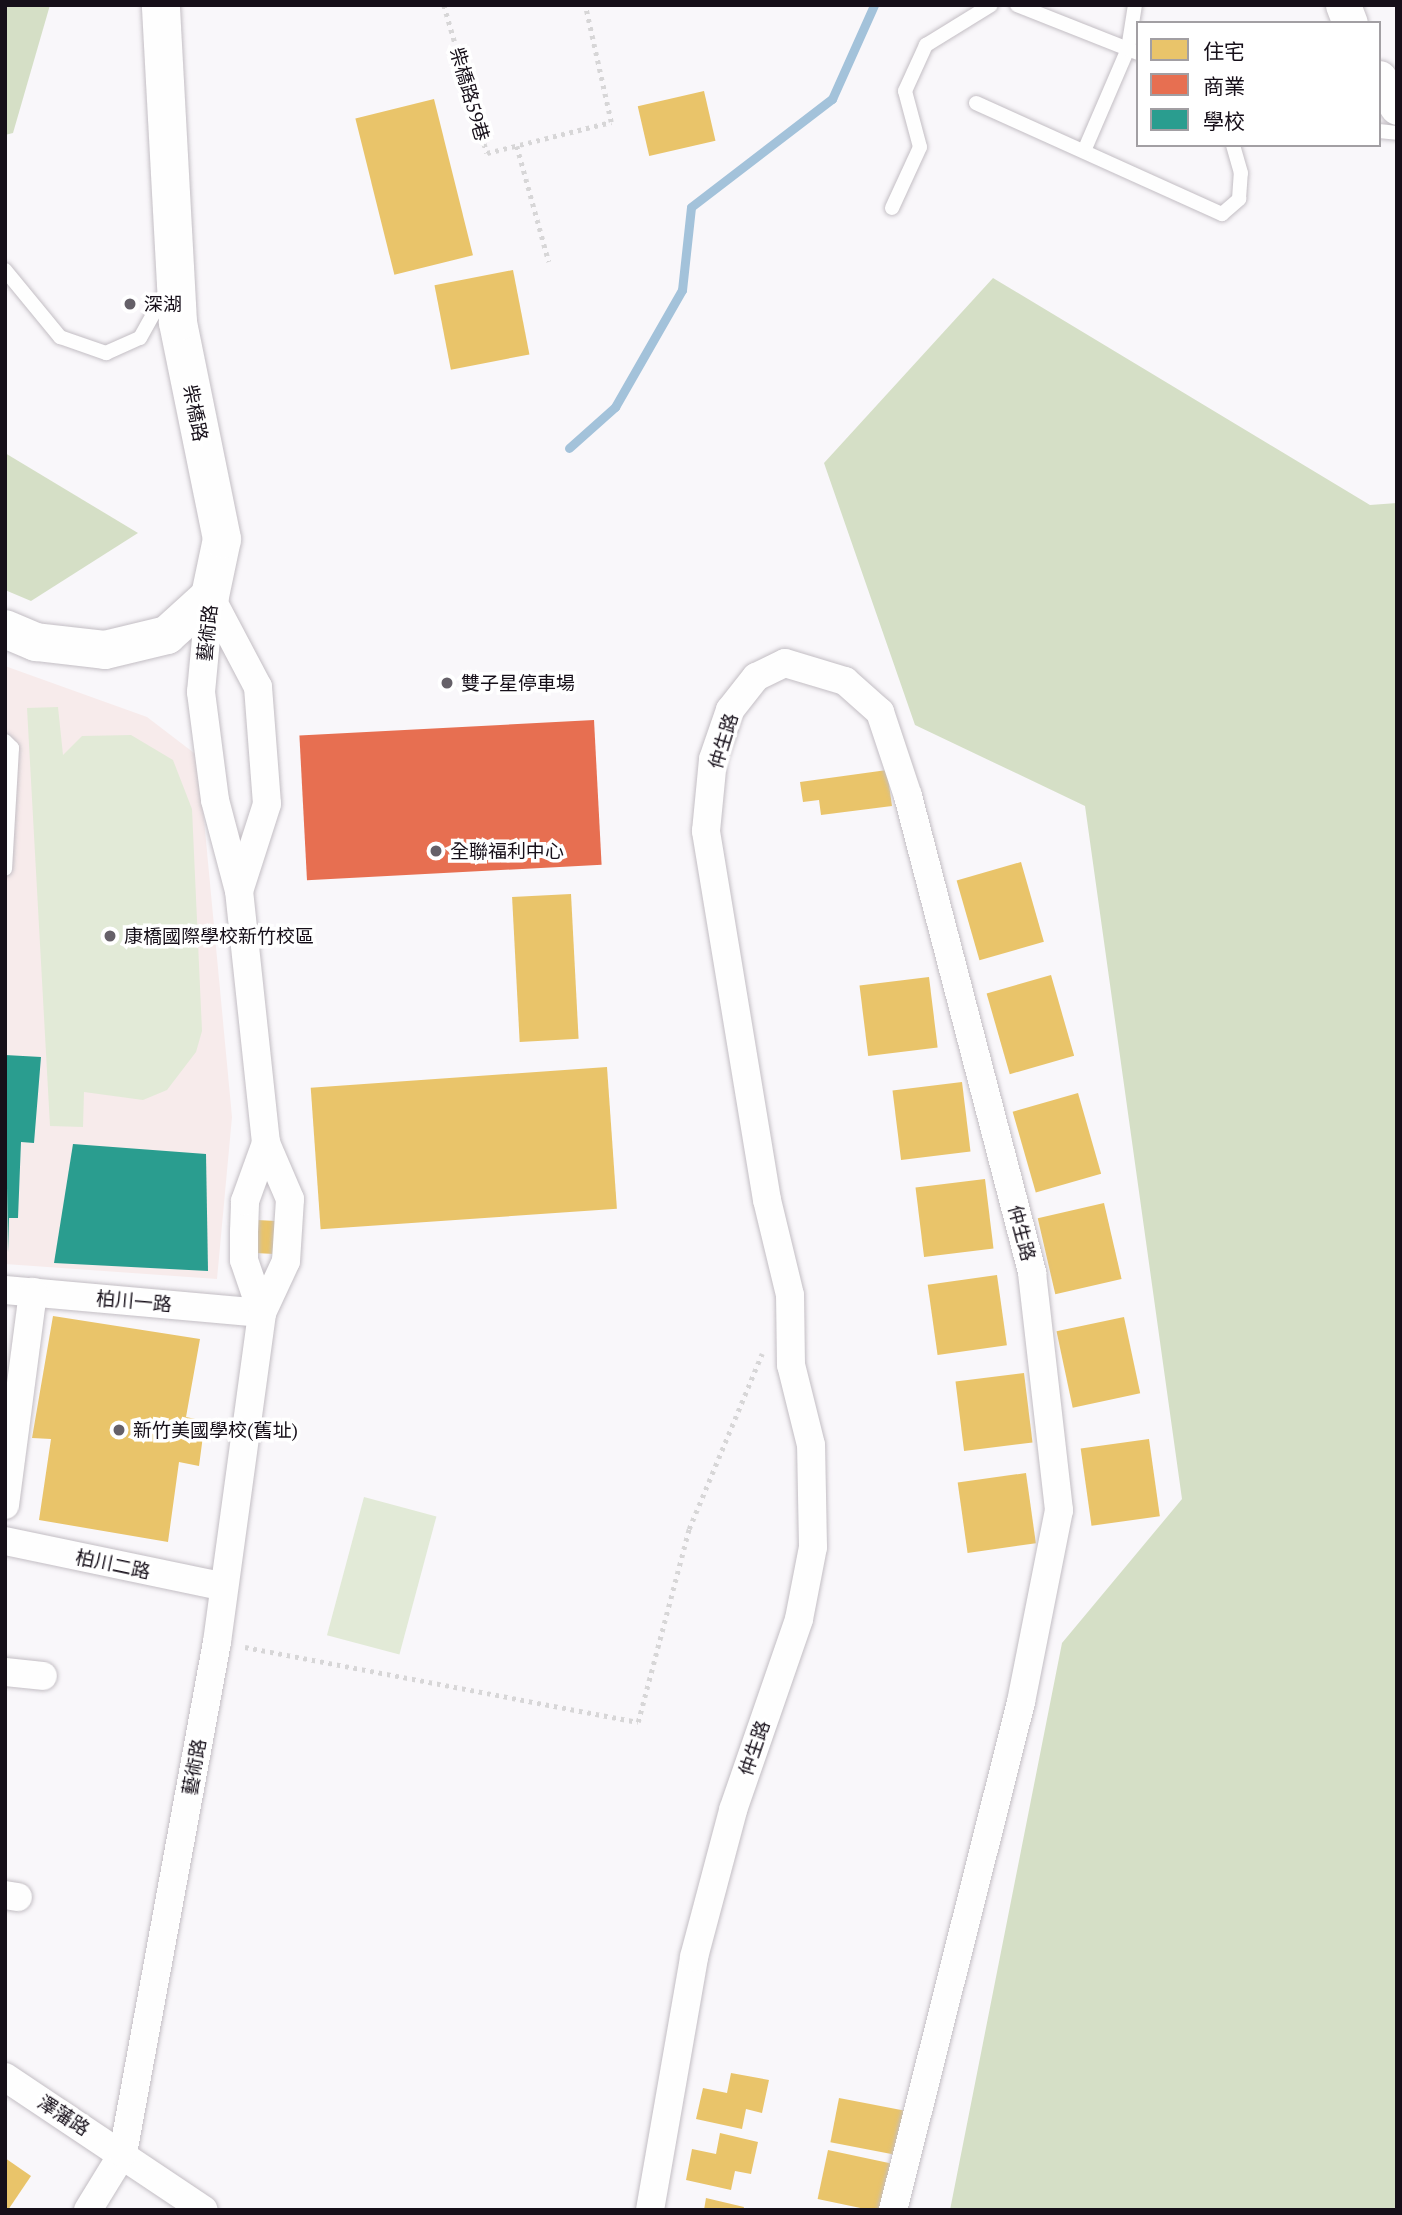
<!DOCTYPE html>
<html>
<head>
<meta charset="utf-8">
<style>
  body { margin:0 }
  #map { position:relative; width:1402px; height:2215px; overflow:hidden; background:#f9f7fa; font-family:"PT Serif","Noto Sans TC",serif }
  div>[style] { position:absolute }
  .education>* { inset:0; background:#f7ebeb }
  .green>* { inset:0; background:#e2ead7; transform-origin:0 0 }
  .forest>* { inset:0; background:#d5dfc6 }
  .homes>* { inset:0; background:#e9c46a; transform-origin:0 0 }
  .shops>* { inset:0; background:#e76f51; transform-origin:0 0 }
  .schools>* { inset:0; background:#2a9d8f }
  .stream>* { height:9px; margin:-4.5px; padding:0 4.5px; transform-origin:4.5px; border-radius:4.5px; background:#a3c2da }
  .path>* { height:4.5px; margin-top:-2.25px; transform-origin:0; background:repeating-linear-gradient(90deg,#d7d6d7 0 3.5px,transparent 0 8.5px) }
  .roads { filter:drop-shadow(0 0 2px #c3bec4) drop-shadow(0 0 2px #c3bec4) }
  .service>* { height:14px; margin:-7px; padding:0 7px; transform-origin:7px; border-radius:7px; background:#fefefe }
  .minor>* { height:28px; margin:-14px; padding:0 14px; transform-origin:14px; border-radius:14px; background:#fefefe }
  .tertiary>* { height:35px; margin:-17.5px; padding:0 17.5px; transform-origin:17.5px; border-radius:17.5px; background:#fefefe }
  .secondary>* { height:38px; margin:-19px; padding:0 19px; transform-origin:19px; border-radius:19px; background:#fefefe }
  .dots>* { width:19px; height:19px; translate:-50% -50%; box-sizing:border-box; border:4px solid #fff; border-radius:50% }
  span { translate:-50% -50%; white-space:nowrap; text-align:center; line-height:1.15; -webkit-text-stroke:7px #fff; paint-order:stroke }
  .street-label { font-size:19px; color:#160f19 }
  .poi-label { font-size:19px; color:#160f19 }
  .left { translate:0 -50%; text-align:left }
  .frame { position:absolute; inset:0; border:7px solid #160f19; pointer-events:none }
  .legend { position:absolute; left:1136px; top:21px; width:245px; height:126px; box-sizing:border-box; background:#fff; border:2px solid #a29fa3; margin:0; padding:9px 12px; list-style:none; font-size:21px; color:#160f19 }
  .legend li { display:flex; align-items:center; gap:14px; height:35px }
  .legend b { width:35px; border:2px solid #a29fa3 }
</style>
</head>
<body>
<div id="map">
  <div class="education">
    <i style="clip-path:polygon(5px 666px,147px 717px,198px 756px,232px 1117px,217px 1279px,5px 1264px)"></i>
  </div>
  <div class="green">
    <i style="clip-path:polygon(58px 707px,63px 755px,82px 736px,131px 735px,173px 760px,192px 809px,202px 1031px,196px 1052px,167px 1090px,143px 1100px,84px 1092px,83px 1127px,50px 1126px,27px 708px)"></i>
    <i style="left:364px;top:1497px;width:75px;height:143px;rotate:15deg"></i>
  </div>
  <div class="forest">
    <i style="clip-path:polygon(5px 5px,50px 5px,13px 133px,5px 135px)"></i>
    <i style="clip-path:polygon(993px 278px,1370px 505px,1397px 503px,1397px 2210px,950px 2210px,1062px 1643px,1182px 1499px,1085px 806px,915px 725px,824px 463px)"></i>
    <i style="clip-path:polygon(5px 453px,138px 533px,31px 601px,5px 590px)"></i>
  </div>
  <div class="homes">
    <i style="left:704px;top:91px;width:51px;height:68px;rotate:77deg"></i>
    <i style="left:434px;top:99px;width:161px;height:81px;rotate:76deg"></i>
    <i style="left:513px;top:270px;width:86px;height:80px;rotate:79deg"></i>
    <i style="clip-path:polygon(887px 770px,892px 806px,821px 815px,819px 800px,803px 802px,800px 782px)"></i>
    <i style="left:1021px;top:862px;width:83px;height:67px;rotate:74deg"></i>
    <i style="left:571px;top:894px;width:145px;height:59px;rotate:87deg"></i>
    <i style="left:1051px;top:975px;width:84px;height:67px;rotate:74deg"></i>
    <i style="left:929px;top:977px;width:71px;height:70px;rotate:83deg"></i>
    <i style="left:607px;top:1067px;width:142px;height:297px;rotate:86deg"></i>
    <i style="left:962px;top:1082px;width:70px;height:70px;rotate:83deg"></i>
    <i style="left:1078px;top:1093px;width:84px;height:68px;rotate:74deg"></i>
    <i style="left:985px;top:1179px;width:70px;height:70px;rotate:83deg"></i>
    <i style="left:1104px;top:1203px;width:78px;height:68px;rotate:77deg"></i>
    <i style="left:257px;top:1220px;width:19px;height:33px;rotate:3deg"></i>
    <i style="left:997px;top:1275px;width:71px;height:70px;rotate:82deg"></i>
    <i style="clip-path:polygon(53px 1316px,200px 1339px,186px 1417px,205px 1421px,199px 1466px,179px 1462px,168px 1542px,39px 1520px,51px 1439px,32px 1438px)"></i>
    <i style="left:1124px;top:1317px;width:78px;height:69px;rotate:78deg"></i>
    <i style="left:1024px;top:1373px;width:70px;height:69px;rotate:83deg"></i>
    <i style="left:1149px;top:1439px;width:78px;height:69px;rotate:82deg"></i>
    <i style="left:1026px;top:1473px;width:71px;height:69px;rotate:82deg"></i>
    <i style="clip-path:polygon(731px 2073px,769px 2080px,762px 2113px,746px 2109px,742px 2129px,696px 2119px,703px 2088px,727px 2093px)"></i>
    <i style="left:839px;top:2098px;width:66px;height:45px;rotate:11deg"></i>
    <i style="clip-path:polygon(720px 2133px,758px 2142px,751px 2174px,735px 2171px,731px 2190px,686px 2180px,692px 2149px,716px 2154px)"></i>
    <i style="left:828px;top:2150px;width:67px;height:50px;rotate:12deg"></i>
    <i style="clip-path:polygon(5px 2158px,31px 2176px,8px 2210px,5px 2210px)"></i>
    <i style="clip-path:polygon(706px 2198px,744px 2207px,743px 2210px,704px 2210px)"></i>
  </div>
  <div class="shops">
    <i style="left:594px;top:720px;width:145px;height:295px;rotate:87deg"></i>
  </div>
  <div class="schools">
    <i style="clip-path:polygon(5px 1055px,41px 1057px,34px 1143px,21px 1142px,18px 1218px,9px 1218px,8px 1253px)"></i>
    <i style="clip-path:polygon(73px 1144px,206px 1154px,208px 1271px,54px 1263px)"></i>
  </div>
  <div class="stream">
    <i style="left:569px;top:448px;width:62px;rotate:-41.7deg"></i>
    <i style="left:615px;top:407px;width:135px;rotate:-60.2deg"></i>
    <i style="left:682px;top:290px;width:83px;rotate:-83.8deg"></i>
    <i style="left:691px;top:207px;width:178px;rotate:-37.5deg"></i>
    <i style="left:832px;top:99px;width:103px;rotate:-65.9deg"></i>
  </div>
  <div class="path">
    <i style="left:444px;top:5px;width:154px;rotate:73.8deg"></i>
    <i style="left:487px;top:153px;width:128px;rotate:-14deg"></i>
    <i style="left:611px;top:122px;width:120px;rotate:-102.5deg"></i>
    <i style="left:517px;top:146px;width:120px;rotate:74.6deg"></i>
    <i style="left:245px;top:1647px;width:400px;rotate:10.8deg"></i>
    <i style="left:638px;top:1722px;width:200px;rotate:-75.2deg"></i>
    <i style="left:689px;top:1529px;width:190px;rotate:-67.4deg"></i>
  </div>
  <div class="roads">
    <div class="service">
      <i style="left:1017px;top:5px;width:130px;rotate:21.6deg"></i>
      <i style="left:976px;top:103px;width:270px;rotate:24.3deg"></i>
      <i style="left:1222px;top:214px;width:23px;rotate:-41deg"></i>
      <i style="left:1239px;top:199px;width:26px;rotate:-86deg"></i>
      <i style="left:1241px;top:173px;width:29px;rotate:-106deg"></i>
      <i style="left:1379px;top:131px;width:18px;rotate:6deg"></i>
      <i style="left:1084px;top:151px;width:111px;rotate:-66.7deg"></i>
      <i style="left:1128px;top:49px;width:45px;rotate:-81deg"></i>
      <i style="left:892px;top:208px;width:67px;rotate:-65.3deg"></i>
      <i style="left:920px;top:147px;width:58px;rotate:-105deg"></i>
      <i style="left:905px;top:91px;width:51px;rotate:-65.5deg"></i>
      <i style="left:926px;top:45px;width:76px;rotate:-31.6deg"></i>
      <i style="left:5px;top:270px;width:87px;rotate:50.6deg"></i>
      <i style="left:60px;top:337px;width:49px;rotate:19.2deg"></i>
      <i style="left:106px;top:353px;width:37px;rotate:-24deg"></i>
      <i style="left:140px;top:338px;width:54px;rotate:-61deg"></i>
      <i style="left:5px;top:741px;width:10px;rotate:45deg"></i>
      <i style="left:12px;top:748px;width:121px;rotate:93.3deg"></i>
    </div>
    <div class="minor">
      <i style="left:210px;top:596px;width:103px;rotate:62.2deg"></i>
      <i style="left:258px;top:687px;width:117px;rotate:85.6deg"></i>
      <i style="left:267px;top:804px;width:91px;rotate:107.8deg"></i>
      <i style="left:5px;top:1290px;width:258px;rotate:5.1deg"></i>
      <i style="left:262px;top:1313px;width:56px;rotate:-108.8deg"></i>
      <i style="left:244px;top:1260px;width:28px;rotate:-90deg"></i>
      <i style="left:244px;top:1232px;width:31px;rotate:-88deg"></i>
      <i style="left:245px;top:1201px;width:62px;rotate:-70.1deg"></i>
      <i style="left:5px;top:1505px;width:215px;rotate:-82.5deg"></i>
      <i style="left:5px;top:1541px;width:221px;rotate:11.8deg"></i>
      <i style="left:5px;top:1672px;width:38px;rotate:6deg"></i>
      <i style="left:5px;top:1895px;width:13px;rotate:9deg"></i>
      <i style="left:5px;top:2077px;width:239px;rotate:33.8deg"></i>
      <i style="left:88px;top:2210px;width:67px;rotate:-58.4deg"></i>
      <i style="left:123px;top:2153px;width:520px;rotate:-79.58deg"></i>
      <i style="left:217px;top:1642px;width:332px;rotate:-82.2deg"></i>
      <i style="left:262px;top:1313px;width:57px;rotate:-65.2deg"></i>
      <i style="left:286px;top:1261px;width:62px;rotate:-86.3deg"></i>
      <i style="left:290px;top:1199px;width:61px;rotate:-113.2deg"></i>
      <i style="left:266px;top:1143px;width:253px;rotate:-96.1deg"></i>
      <i style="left:239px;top:891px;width:94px;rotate:-104.8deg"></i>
      <i style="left:215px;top:800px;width:109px;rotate:-97.4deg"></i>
      <i style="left:201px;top:692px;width:96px;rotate:-84.6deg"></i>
      <i style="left:650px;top:2210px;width:257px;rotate:-80.1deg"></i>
      <i style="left:694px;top:1957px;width:152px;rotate:-75.1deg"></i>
      <i style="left:733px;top:1810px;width:202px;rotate:-70.9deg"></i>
      <i style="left:799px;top:1619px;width:73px;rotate:-79deg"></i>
      <i style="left:813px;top:1547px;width:102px;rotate:-91.1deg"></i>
      <i style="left:811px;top:1445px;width:82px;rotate:-104deg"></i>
      <i style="left:791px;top:1365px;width:70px;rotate:-90.8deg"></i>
      <i style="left:790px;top:1295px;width:98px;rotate:-103.6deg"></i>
      <i style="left:767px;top:1200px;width:374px;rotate:-99.4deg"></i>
      <i style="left:706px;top:831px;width:72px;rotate:-84.4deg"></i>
      <i style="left:713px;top:759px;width:52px;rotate:-70.9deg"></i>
      <i style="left:730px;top:710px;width:42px;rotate:-51.8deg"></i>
      <i style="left:756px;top:677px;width:32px;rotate:-26deg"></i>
      <i style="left:785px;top:663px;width:63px;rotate:16.7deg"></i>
      <i style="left:845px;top:681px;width:47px;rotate:41.5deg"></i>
      <i style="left:880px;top:712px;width:89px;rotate:71.6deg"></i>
      <i style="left:908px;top:796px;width:493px;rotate:75.4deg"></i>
      <i style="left:1032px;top:1273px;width:239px;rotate:83.5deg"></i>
      <i style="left:1059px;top:1510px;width:196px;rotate:101.2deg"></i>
      <i style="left:1021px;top:1702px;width:524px;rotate:104.14deg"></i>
    </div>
    <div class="tertiary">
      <i style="left:1343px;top:5px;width:19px;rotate:69deg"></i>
      <i style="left:1379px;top:78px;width:34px;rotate:58deg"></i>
    </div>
    <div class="secondary">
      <i style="left:5px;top:629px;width:34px;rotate:23deg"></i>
      <i style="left:36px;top:642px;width:69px;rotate:6.6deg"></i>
      <i style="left:105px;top:650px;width:64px;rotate:-13.6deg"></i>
      <i style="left:167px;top:635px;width:58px;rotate:-42.2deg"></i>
      <i style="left:210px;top:596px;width:58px;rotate:-78.1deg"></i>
      <i style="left:222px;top:539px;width:221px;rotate:-101.5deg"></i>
      <i style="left:178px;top:322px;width:317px;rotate:-93.1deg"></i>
    </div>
  </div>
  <div class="dots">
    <i style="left:130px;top:304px;background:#656068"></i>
    <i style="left:447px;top:683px;background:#656068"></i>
    <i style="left:436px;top:851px;background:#656068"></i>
    <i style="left:110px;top:936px;background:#656068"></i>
    <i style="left:119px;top:1430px;background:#656068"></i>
  </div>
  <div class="street-label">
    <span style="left:470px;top:94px;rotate:74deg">柴橋路59巷</span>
    <span style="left:196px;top:413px;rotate:79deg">柴橋路</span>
    <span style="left:207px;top:633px;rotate:-84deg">藝術路</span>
    <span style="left:723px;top:741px;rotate:-73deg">仲生路</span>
    <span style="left:1022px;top:1233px;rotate:75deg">仲生路</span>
    <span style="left:134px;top:1301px;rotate:5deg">柏川一路</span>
    <span style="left:113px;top:1564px;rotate:12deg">柏川二路</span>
    <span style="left:754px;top:1748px;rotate:-71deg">仲生路</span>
    <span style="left:194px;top:1767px;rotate:-80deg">藝術路</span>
    <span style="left:64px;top:2115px;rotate:33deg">澤藩路</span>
  </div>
  <div class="poi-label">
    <span class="left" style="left:144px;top:304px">深湖</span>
    <span class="left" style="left:461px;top:683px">雙子星停車場</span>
    <span class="left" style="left:450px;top:851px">全聯福利中心</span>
    <span class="left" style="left:124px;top:936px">康橋國際學校新竹校區</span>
    <span class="left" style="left:133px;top:1430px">新竹美國學校(舊址)</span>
  </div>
  <div class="frame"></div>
  <ul class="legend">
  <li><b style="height:19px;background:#e9c46a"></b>住宅</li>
  <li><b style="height:19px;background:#e76f51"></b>商業</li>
  <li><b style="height:19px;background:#2a9d8f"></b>學校</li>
  </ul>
</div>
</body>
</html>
